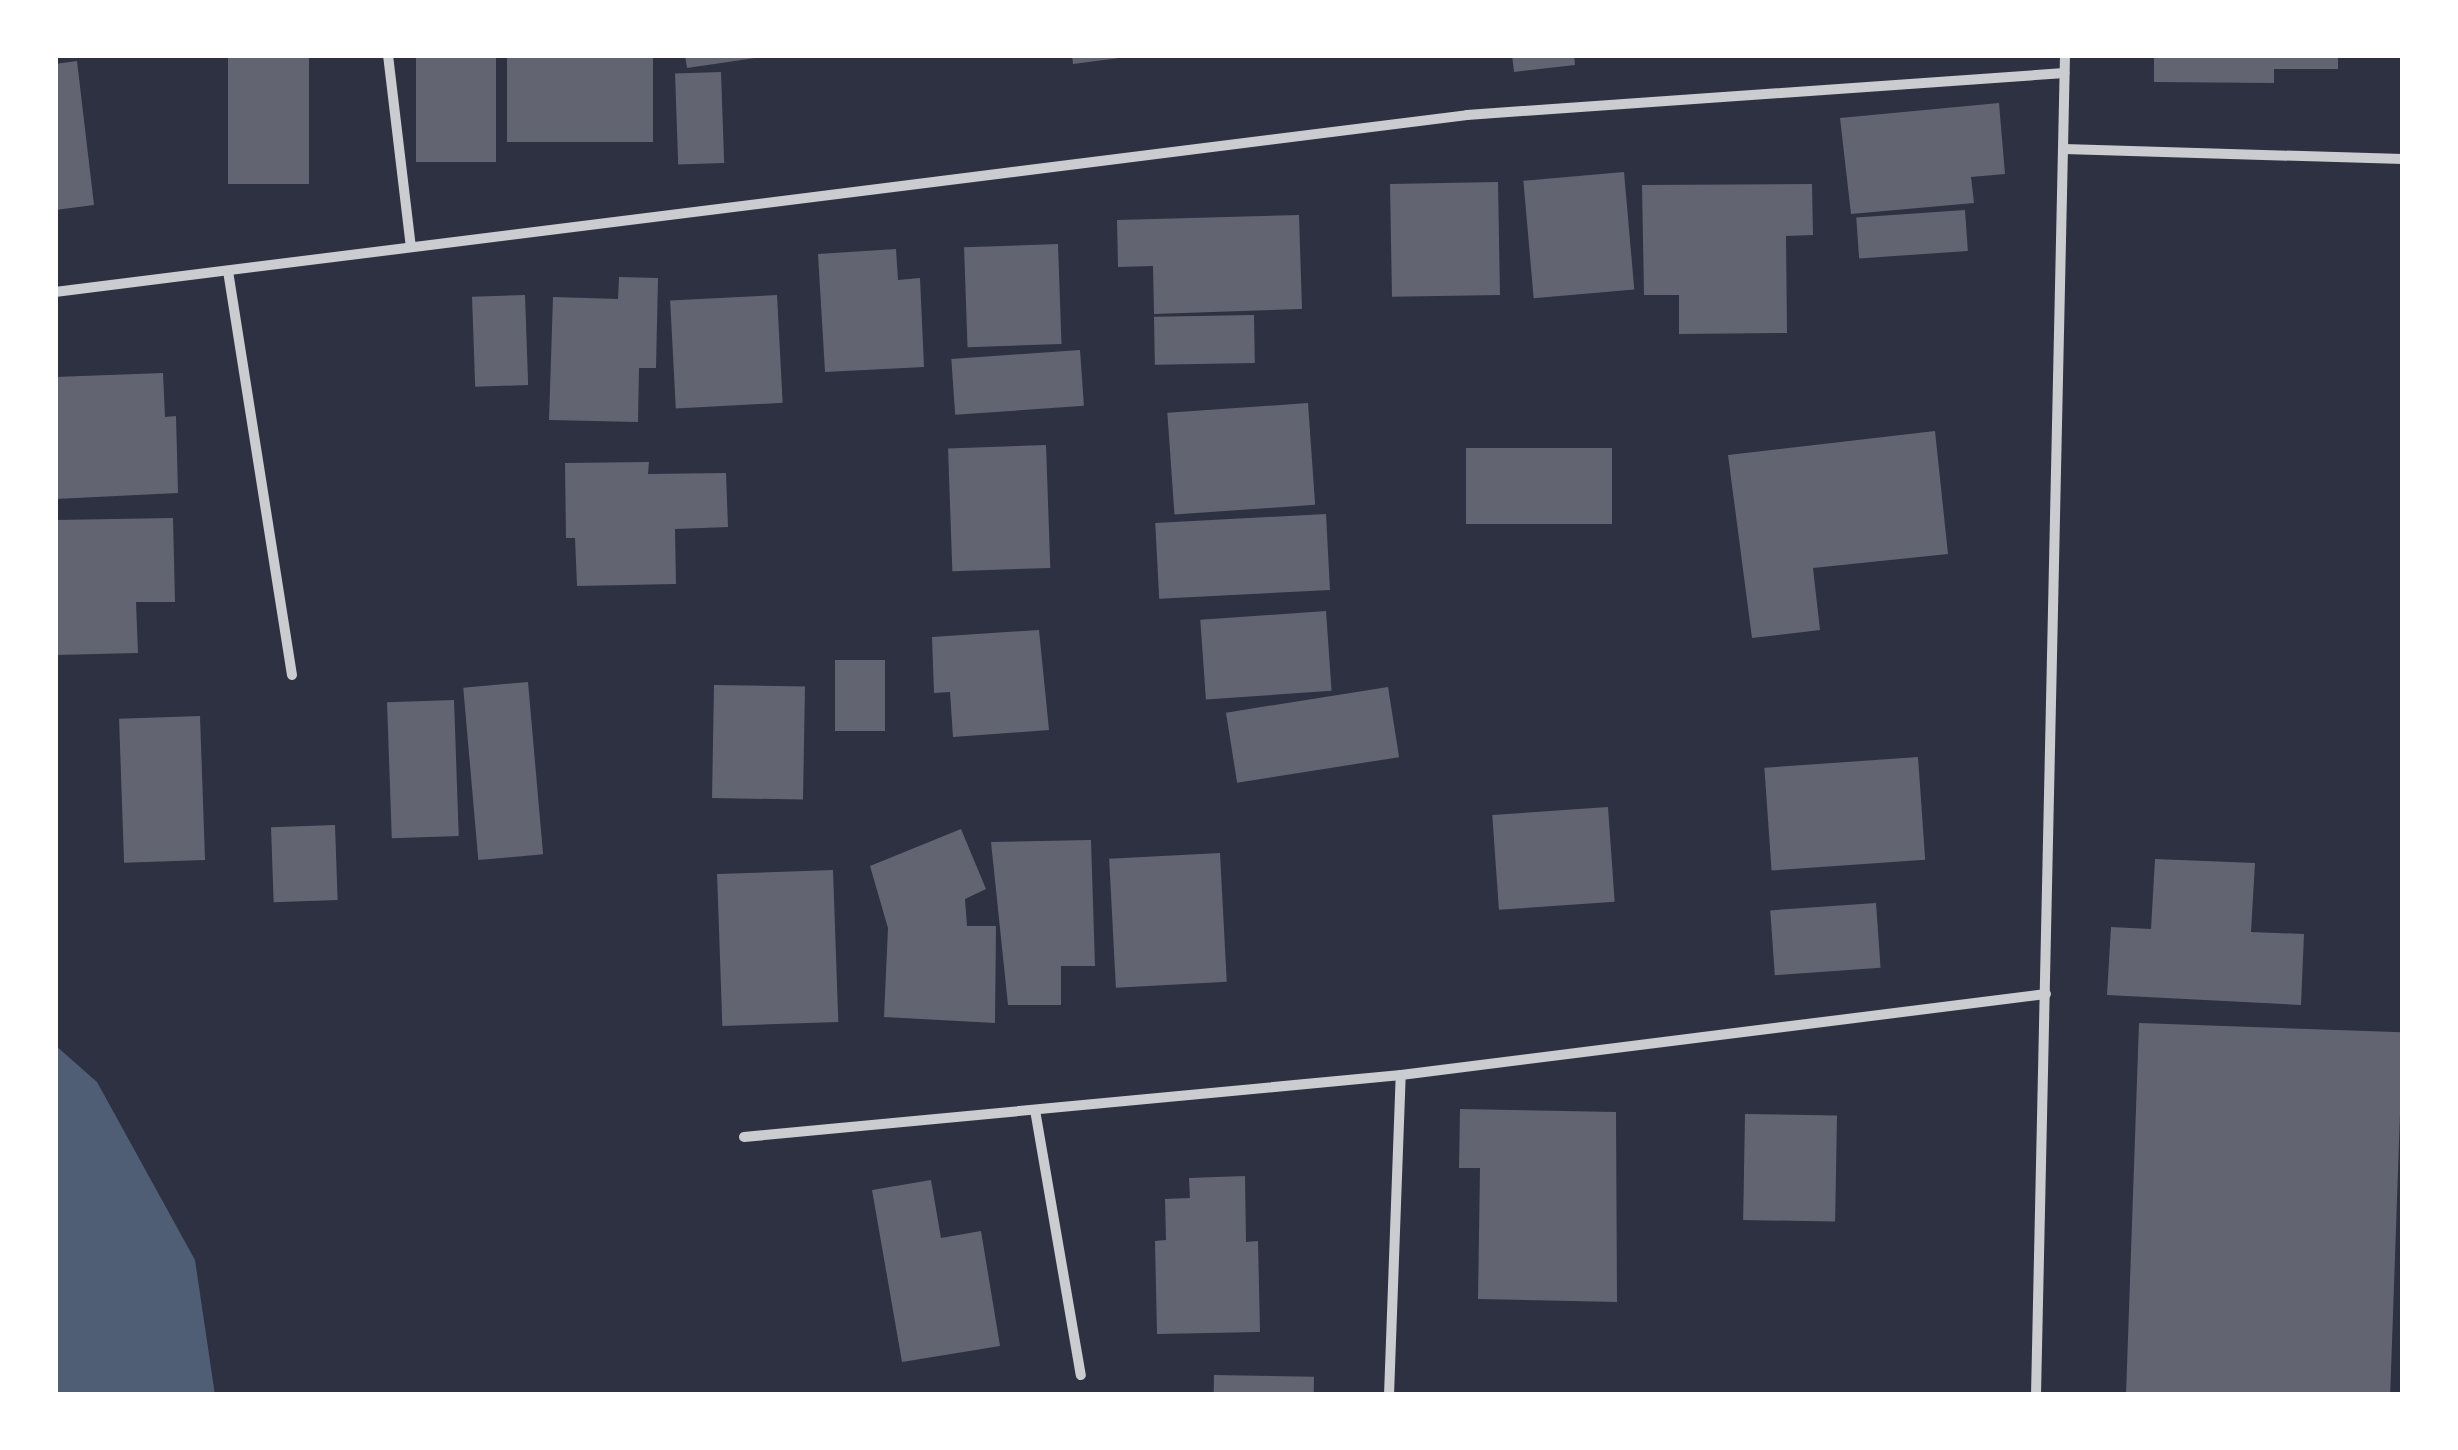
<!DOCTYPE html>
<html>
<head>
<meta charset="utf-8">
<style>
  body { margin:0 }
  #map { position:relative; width:2458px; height:1450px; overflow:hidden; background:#2d3142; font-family:Cabin,sans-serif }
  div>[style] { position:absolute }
  .water>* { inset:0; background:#4f5d75 }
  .building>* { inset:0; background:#626471; transform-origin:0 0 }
  .minor>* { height:10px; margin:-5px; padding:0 5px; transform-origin:5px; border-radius:5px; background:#caccd0 }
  span { translate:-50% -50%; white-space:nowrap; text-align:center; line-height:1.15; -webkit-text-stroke:9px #fff; paint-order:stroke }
  .frame { position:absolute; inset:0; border:58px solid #fff; pointer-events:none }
</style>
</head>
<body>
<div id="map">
  <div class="water">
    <i style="clip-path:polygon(55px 1045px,97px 1082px,195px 1260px,215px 1395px,55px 1395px)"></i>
  </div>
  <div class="building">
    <i style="left:228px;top:55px;width:81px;height:129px"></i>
    <i style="left:416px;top:55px;width:80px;height:107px"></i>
    <i style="left:507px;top:55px;width:146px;height:87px"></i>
    <i style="clip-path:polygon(685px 55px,762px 55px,762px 57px,687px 68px)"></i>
    <i style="clip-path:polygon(1072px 55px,1126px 55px,1127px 57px,1073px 64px)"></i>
    <i style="clip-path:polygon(1512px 55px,1574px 55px,1575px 65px,1514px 72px)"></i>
    <i style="clip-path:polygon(2154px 55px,2338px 55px,2338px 69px,2274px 69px,2274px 83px,2154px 82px)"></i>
    <i style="clip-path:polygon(77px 61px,94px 205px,55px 210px,55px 64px)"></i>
    <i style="left:721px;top:72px;width:91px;height:46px;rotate:88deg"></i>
    <i style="clip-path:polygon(1999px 103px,2005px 174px,1971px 177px,1974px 203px,1851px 214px,1840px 118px)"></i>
    <i style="left:1624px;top:172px;width:118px;height:101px;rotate:85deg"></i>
    <i style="left:1498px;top:182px;width:113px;height:108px;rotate:89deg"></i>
    <i style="clip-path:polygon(1812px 184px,1813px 235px,1786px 236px,1787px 333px,1679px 334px,1679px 295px,1644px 295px,1642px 185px)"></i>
    <i style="left:1965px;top:210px;width:41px;height:109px;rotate:86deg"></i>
    <i style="clip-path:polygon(1299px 215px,1302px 309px,1154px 314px,1153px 266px,1118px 267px,1117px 220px)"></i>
    <i style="left:1058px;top:244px;width:100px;height:94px;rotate:88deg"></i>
    <i style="clip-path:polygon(896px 249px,898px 280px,920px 278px,924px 367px,825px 372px,818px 254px)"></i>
    <i style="clip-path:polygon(619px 277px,658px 278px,656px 368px,639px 368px,638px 422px,549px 420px,553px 297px,618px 299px)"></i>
    <i style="left:525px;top:295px;width:90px;height:53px;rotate:88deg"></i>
    <i style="left:777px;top:295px;width:108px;height:107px;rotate:87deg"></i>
    <i style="left:1254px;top:315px;width:48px;height:100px;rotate:89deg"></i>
    <i style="left:1080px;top:350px;width:56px;height:129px;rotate:86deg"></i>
    <i style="clip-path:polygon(163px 373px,165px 417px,176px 416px,178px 493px,55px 499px,55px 377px)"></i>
    <i style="left:1308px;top:403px;width:102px;height:141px;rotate:86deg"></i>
    <i style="clip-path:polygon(1935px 431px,1948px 554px,1813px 568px,1820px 630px,1752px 638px,1728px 455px)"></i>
    <i style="left:1046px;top:445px;width:123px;height:98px;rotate:88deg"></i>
    <i style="left:1466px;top:448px;width:146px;height:76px"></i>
    <i style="clip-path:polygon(649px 462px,648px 474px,726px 473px,728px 527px,675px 529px,676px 584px,577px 586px,575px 538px,566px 538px,565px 463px)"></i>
    <i style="left:1326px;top:514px;width:76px;height:171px;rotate:87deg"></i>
    <i style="clip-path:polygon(173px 518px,175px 602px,136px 602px,138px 653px,55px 655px,55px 520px)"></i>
    <i style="left:1326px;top:611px;width:80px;height:126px;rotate:86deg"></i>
    <i style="clip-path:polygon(1039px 630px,1049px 730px,953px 737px,950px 692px,934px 693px,932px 637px)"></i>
    <i style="left:885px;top:660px;width:71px;height:50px;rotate:90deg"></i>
    <i style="left:528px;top:682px;width:173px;height:65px;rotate:85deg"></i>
    <i style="left:714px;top:685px;width:91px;height:113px;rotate:1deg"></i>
    <i style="left:1388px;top:687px;width:71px;height:164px;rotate:81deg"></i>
    <i style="left:454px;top:700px;width:136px;height:67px;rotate:88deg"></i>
    <i style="left:200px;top:716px;width:144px;height:81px;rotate:88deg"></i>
    <i style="left:1918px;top:757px;width:103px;height:154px;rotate:86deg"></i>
    <i style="left:1608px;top:807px;width:95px;height:116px;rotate:86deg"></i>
    <i style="left:335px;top:825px;width:75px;height:64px;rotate:88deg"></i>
    <i style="clip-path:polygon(961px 829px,986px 889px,965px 899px,967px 926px,996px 926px,995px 1023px,884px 1017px,888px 928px,870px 866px)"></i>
    <i style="clip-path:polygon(1091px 840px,1095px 966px,1061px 966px,1061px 1005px,1008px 1005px,991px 842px)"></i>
    <i style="left:1220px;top:853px;width:129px;height:111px;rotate:87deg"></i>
    <i style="clip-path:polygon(2155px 859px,2255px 863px,2251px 932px,2304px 934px,2301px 1005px,2107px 995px,2111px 927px,2151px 929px)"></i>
    <i style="left:833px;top:870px;width:152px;height:116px;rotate:88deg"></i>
    <i style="left:1876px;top:903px;width:65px;height:106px;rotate:86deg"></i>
    <i style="left:2139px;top:1023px;width:264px;height:372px;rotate:2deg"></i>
    <i style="clip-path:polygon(1460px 1109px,1616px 1112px,1617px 1302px,1478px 1299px,1480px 1168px,1459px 1168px)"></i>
    <i style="left:1745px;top:1114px;width:92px;height:106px;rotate:1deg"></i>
    <i style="clip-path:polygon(1245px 1176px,1246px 1242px,1258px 1241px,1260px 1332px,1157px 1334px,1155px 1241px,1166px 1240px,1165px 1199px,1190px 1198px,1189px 1178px)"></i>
    <i style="clip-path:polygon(931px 1180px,941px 1238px,981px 1231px,1000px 1346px,902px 1362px,872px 1190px)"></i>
    <i style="left:1214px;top:1375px;width:100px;height:20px;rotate:1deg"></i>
  </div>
  <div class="minor">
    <i style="left:388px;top:55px;width:193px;rotate:83.2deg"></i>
    <i style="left:2064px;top:149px;width:339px;rotate:1.7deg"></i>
    <i style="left:228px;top:271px;width:409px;rotate:81deg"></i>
    <i style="left:55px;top:292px;width:1423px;rotate:-7.14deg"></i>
    <i style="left:1467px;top:115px;width:599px;rotate:-4.02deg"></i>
    <i style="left:1035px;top:1110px;width:269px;rotate:80.2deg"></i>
    <i style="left:744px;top:1137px;width:660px;rotate:-5.39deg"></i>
    <i style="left:1401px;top:1075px;width:650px;rotate:-7.16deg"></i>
    <i style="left:1389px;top:1395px;width:320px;rotate:-87.9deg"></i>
    <i style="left:2036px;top:1395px;width:1340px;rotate:-88.76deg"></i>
  </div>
  <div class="frame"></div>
</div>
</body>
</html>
